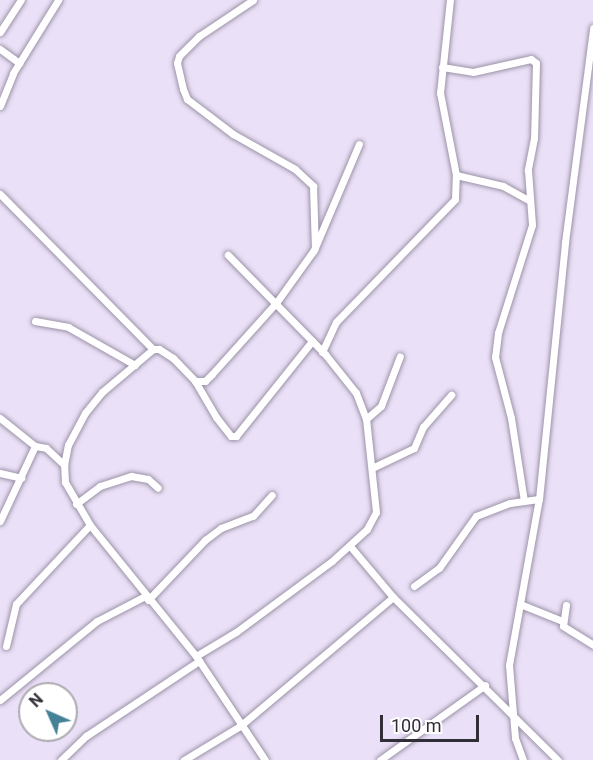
<!DOCTYPE html>
<html>
<head>
<meta charset="utf-8">
<style>
  body { margin:0 }
  #map { position:relative; width:593px; height:760px; overflow:hidden; background:#eae0f7; font-family:Roboto,sans-serif }
  div>[style] { position:absolute }
  .roads { filter:drop-shadow(0 0 2px #9c93a8) drop-shadow(0 0 2px #9c93a8) }
  .minor>* { height:7px; margin:-3.5px; padding:0 3.5px; transform-origin:3.5px; border-radius:3.5px; background:#fff }
  span { translate:-50% -50%; white-space:nowrap; text-align:center; line-height:1.15; -webkit-text-stroke:6px #fff; paint-order:stroke }
  .north { position:absolute; left:18px; top:682px; width:60px; height:60px; box-sizing:border-box; background:#fff; border:2px solid #adabaf; border-radius:50%; rotate:315deg; font-size:16px; font-weight:700; line-height:24px; text-align:center; color:#322e37 }
  .north::after { content:''; display:block; margin:auto; width:21px; height:27px; background:#438297; clip-path:polygon(50% 0,100% 100%,50% 72%,0 100%) }
  .scale { position:absolute; left:380px; top:715px; width:99px; height:27px; box-sizing:border-box; border:3px solid #322e37; border-top:0; padding-left:8px; font-size:18px; line-height:21px; white-space:nowrap; color:#322e37; -webkit-text-stroke:4px #fff; paint-order:stroke }
</style>
</head>
<body>
<div id="map">
  <div class="roads">
    <div class="minor">
      <i style="left:253px;top:0;width:65px;rotate:146.3deg"></i>
      <i style="left:199px;top:36px;width:28px;rotate:135deg"></i>
      <i style="left:179px;top:56px;width:7px;rotate:106deg"></i>
      <i style="left:177px;top:63px;width:27px;rotate:77deg"></i>
      <i style="left:183px;top:89px;width:11px;rotate:68deg"></i>
      <i style="left:187px;top:99px;width:58px;rotate:37.3deg"></i>
      <i style="left:233px;top:134px;width:71px;rotate:29.4deg"></i>
      <i style="left:295px;top:169px;width:25px;rotate:43deg"></i>
      <i style="left:313px;top:186px;width:62px;rotate:88.2deg"></i>
      <i style="left:0;top:32px;width:38px;rotate:-57deg"></i>
      <i style="left:0;top:49px;width:24px;rotate:36deg"></i>
      <i style="left:442px;top:67px;width:31px;rotate:9deg"></i>
      <i style="left:473px;top:72px;width:59px;rotate:-12.6deg"></i>
      <i style="left:531px;top:59px;width:6px;rotate:39deg"></i>
      <i style="left:536px;top:63px;width:75px;rotate:91.5deg"></i>
      <i style="left:534px;top:138px;width:33px;rotate:101deg"></i>
      <i style="left:528px;top:170px;width:55px;rotate:85.8deg"></i>
      <i style="left:532px;top:225px;width:113px;rotate:107.5deg"></i>
      <i style="left:498px;top:333px;width:24px;rotate:97deg"></i>
      <i style="left:495px;top:357px;width:63px;rotate:75.3deg"></i>
      <i style="left:511px;top:418px;width:84px;rotate:81.1deg"></i>
      <i style="left:0;top:106px;width:35px;rotate:-68deg"></i>
      <i style="left:13px;top:73px;width:86px;rotate:-58.3deg"></i>
      <i style="left:456px;top:175px;width:48px;rotate:13.2deg"></i>
      <i style="left:503px;top:186px;width:31px;rotate:29deg"></i>
      <i style="left:0;top:194px;width:218px;rotate:45.4deg"></i>
      <i style="left:35px;top:321px;width:34px;rotate:10deg"></i>
      <i style="left:68px;top:327px;width:77px;rotate:29.6deg"></i>
      <i style="left:322px;top:352px;width:33px;rotate:-65deg"></i>
      <i style="left:336px;top:322px;width:171px;rotate:-45.9deg"></i>
      <i style="left:455px;top:199px;width:24px;rotate:-88deg"></i>
      <i style="left:456px;top:175px;width:84px;rotate:-101deg"></i>
      <i style="left:440px;top:93px;width:94px;rotate:-83.9deg"></i>
      <i style="left:195px;top:381px;width:42px;rotate:59.7deg"></i>
      <i style="left:216px;top:417px;width:24px;rotate:52deg"></i>
      <i style="left:231px;top:436px;width:5px"></i>
      <i style="left:236px;top:436px;width:122px;rotate:-51.3deg"></i>
      <i style="left:0;top:418px;width:45px;rotate:38.7deg"></i>
      <i style="left:366px;top:419px;width:20px;rotate:-41deg"></i>
      <i style="left:381px;top:406px;width:53px;rotate:-69.2deg"></i>
      <i style="left:374px;top:467px;width:44px;rotate:-25.4deg"></i>
      <i style="left:414px;top:448px;width:23px;rotate:-67deg"></i>
      <i style="left:423px;top:427px;width:43px;rotate:-48.8deg"></i>
      <i style="left:0;top:473px;width:22px;rotate:13deg"></i>
      <i style="left:76px;top:504px;width:30px;rotate:-37deg"></i>
      <i style="left:100px;top:486px;width:33px;rotate:-18deg"></i>
      <i style="left:131px;top:476px;width:17px;rotate:10deg"></i>
      <i style="left:148px;top:479px;width:13px;rotate:42deg"></i>
      <i style="left:0;top:521px;width:83px;rotate:-65deg"></i>
      <i style="left:35px;top:446px;width:11px;rotate:10deg"></i>
      <i style="left:46px;top:448px;width:25px;rotate:43deg"></i>
      <i style="left:350px;top:546px;width:67px;rotate:49.9deg"></i>
      <i style="left:393px;top:597px;width:232px;rotate:44.7deg"></i>
      <i style="left:414px;top:586px;width:31px;rotate:-36deg"></i>
      <i style="left:439px;top:568px;width:64px;rotate:-54.6deg"></i>
      <i style="left:476px;top:516px;width:36px;rotate:-21deg"></i>
      <i style="left:510px;top:503px;width:29px;rotate:-8deg"></i>
      <i style="left:148px;top:600px;width:83px;rotate:-46.5deg"></i>
      <i style="left:205px;top:540px;width:20px;rotate:-37deg"></i>
      <i style="left:221px;top:528px;width:34px;rotate:-21deg"></i>
      <i style="left:253px;top:516px;width:28px;rotate:-48deg"></i>
      <i style="left:520px;top:604px;width:45px;rotate:22deg"></i>
      <i style="left:566px;top:605px;width:21px;rotate:98deg"></i>
      <i style="left:563px;top:626px;width:36px;rotate:32deg"></i>
      <i style="left:6px;top:646px;width:43px;rotate:-76.6deg"></i>
      <i style="left:16px;top:604px;width:108px;rotate:-46.9deg"></i>
      <i style="left:196px;top:656px;width:47px;rotate:-31deg"></i>
      <i style="left:236px;top:632px;width:119px;rotate:-36.5deg"></i>
      <i style="left:332px;top:561px;width:47px;rotate:-42.4deg"></i>
      <i style="left:367px;top:529px;width:19px;rotate:-62deg"></i>
      <i style="left:376px;top:512px;width:94px;rotate:-96.1deg"></i>
      <i style="left:366px;top:419px;width:28px;rotate:-111deg"></i>
      <i style="left:356px;top:393px;width:50px;rotate:-128.5deg"></i>
      <i style="left:325px;top:354px;width:139px;rotate:-134.4deg"></i>
      <i style="left:0;top:700px;width:125px;rotate:-39.2deg"></i>
      <i style="left:97px;top:621px;width:54px;rotate:-27.5deg"></i>
      <i style="left:61px;top:760px;width:35px;rotate:-44deg"></i>
      <i style="left:86px;top:736px;width:136px;rotate:-33.6deg"></i>
      <i style="left:184px;top:760px;width:66px;rotate:-31.3deg"></i>
      <i style="left:240px;top:726px;width:200px;rotate:-40.1deg"></i>
      <i style="left:265px;top:760px;width:125px;rotate:-123.6deg"></i>
      <i style="left:196px;top:656px;width:169px;rotate:-129deg"></i>
      <i style="left:90px;top:525px;width:50px;rotate:-120.2deg"></i>
      <i style="left:65px;top:482px;width:17px;rotate:-93deg"></i>
      <i style="left:64px;top:465px;width:20px;rotate:-79deg"></i>
      <i style="left:68px;top:445px;width:36px;rotate:-62deg"></i>
      <i style="left:85px;top:413px;width:27px;rotate:-51deg"></i>
      <i style="left:102px;top:392px;width:67px;rotate:-40.1deg"></i>
      <i style="left:153px;top:349px;width:6px"></i>
      <i style="left:159px;top:349px;width:17px;rotate:33deg"></i>
      <i style="left:173px;top:358px;width:32px;rotate:46deg"></i>
      <i style="left:195px;top:381px;width:10px"></i>
      <i style="left:205px;top:381px;width:10px;rotate:-45deg"></i>
      <i style="left:212px;top:374px;width:96px;rotate:-48deg"></i>
      <i style="left:276px;top:303px;width:65px;rotate:-54.4deg"></i>
      <i style="left:314px;top:250px;width:115px;rotate:-67deg"></i>
      <i style="left:380px;top:760px;width:129px;rotate:-35.5deg"></i>
      <i style="left:523px;top:760px;width:23px;rotate:-110deg"></i>
      <i style="left:515px;top:738px;width:73px;rotate:-94.7deg"></i>
      <i style="left:509px;top:665px;width:169px;rotate:-79.8deg"></i>
      <i style="left:539px;top:499px;width:258px;rotate:-84.2deg"></i>
      <i style="left:565px;top:242px;width:216px;rotate:-82.5deg"></i>
    </div>
  </div>
  <div class="north">N</div>
  <div class="scale">100 m</div>
</div>
</body>
</html>
